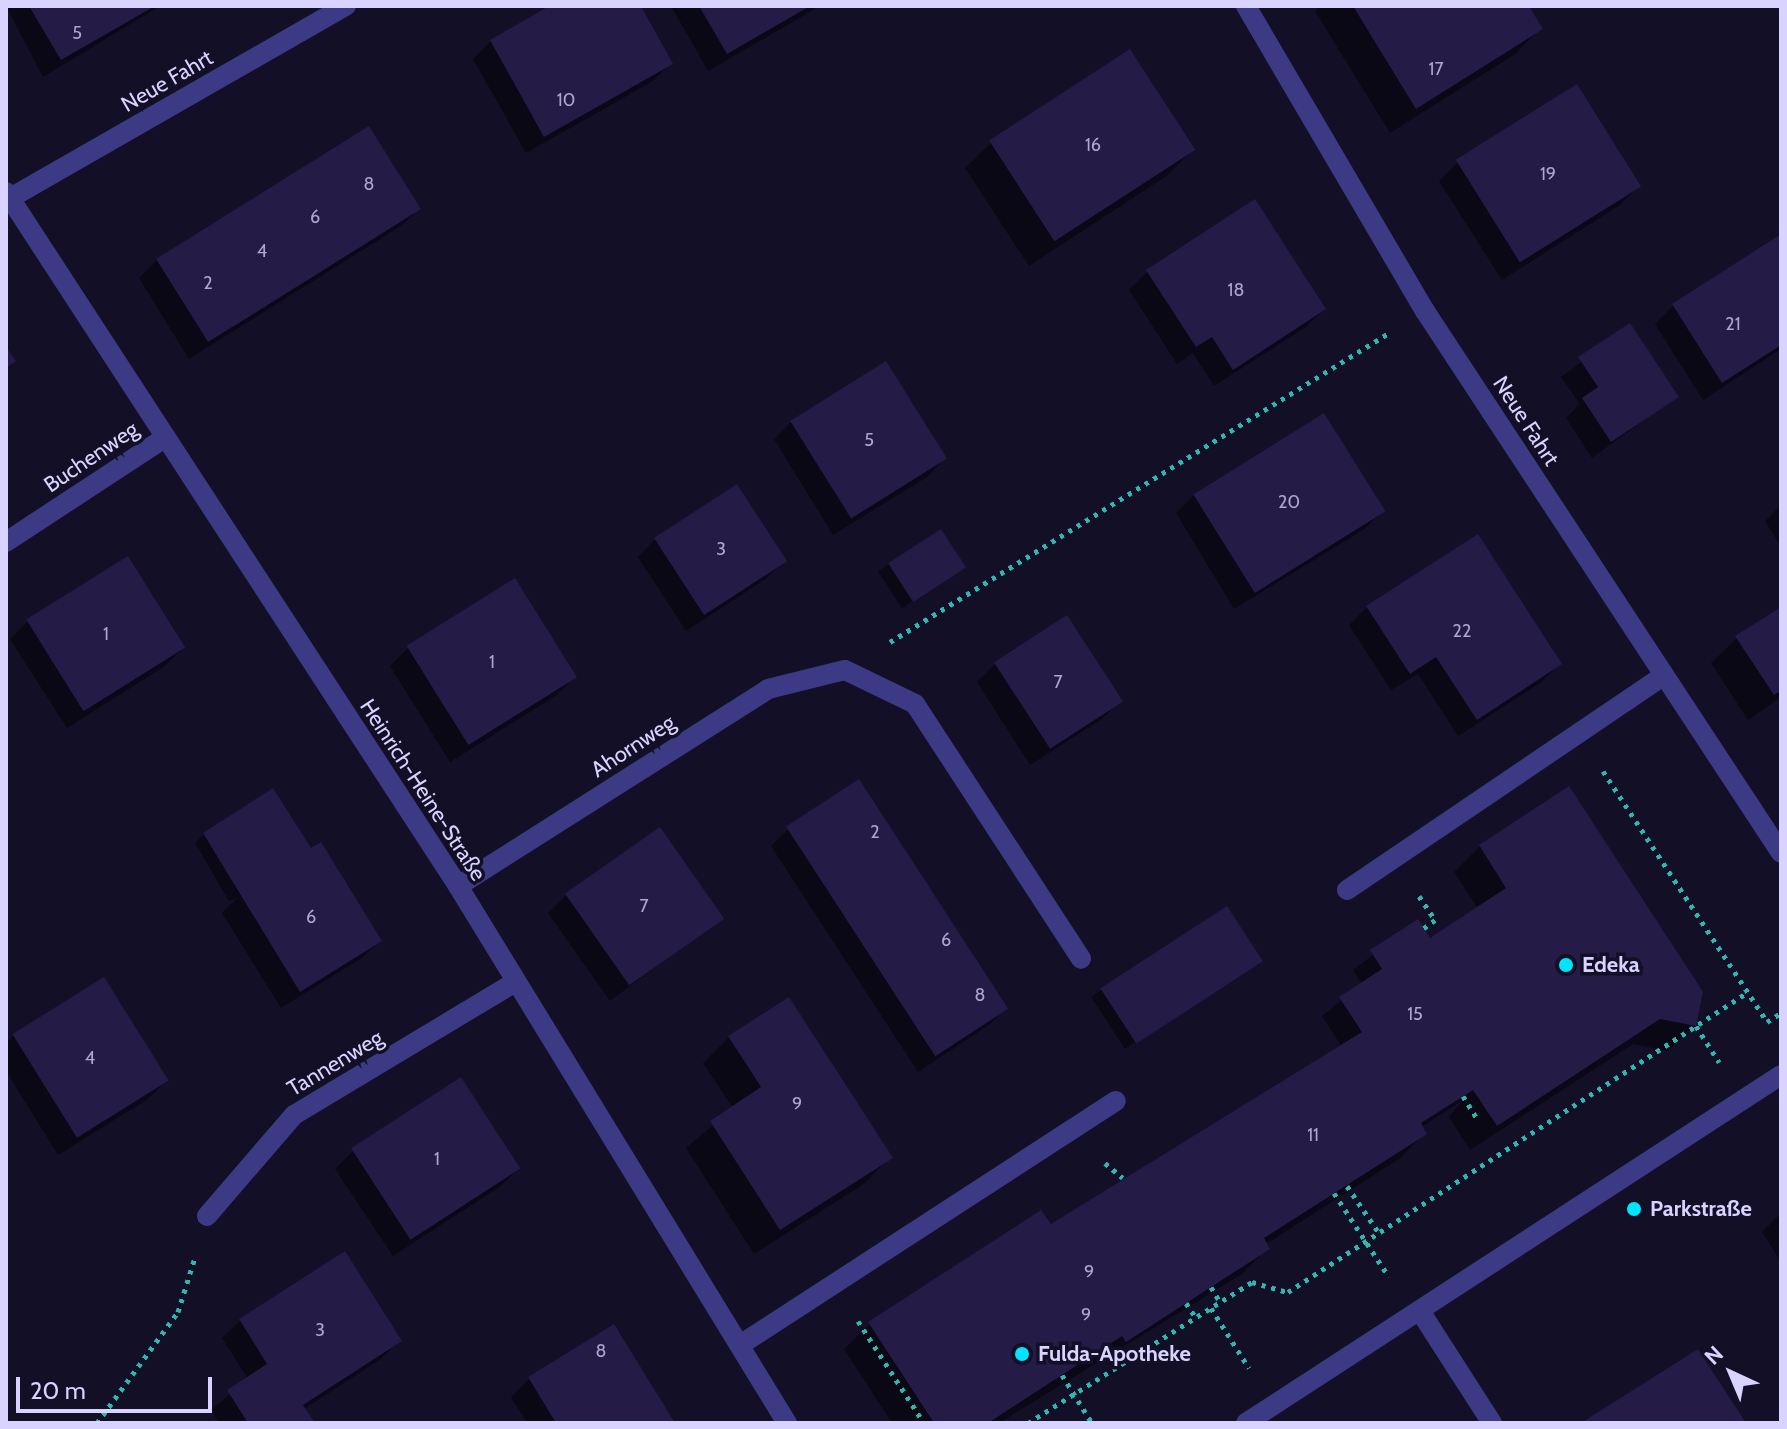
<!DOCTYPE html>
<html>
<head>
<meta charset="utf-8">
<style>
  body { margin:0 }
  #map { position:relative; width:1787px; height:1429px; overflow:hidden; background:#130f26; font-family:Cabin,sans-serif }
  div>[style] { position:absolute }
  .shadow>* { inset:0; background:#0007; transform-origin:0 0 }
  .building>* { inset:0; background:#241b47; transform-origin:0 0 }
  .path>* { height:5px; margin-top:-2.5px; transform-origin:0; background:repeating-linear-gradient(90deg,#2fb8b0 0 4px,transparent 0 10px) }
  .service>* { height:20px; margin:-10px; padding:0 10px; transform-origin:10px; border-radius:10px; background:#3d3a85 }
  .minor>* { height:20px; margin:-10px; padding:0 10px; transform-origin:10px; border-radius:10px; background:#3d3a85 }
  .dots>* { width:22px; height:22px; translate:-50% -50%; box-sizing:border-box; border:4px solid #130f26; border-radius:50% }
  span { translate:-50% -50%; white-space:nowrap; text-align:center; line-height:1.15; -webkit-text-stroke:7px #130f26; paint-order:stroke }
  .number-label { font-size:18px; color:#aca6d1 }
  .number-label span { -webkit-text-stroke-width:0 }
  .street-label { font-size:22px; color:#d9d4ff }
  .poi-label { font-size:22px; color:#d9d4ff; font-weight:700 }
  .left { translate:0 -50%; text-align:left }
  .frame { position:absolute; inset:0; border:8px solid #d9d4ff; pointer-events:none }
  .north { position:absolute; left:1691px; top:1333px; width:80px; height:80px; -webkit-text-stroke:6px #130f26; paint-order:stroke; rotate:316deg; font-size:22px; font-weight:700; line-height:32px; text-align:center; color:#d9d4ff }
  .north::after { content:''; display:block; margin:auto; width:28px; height:36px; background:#d9d4ff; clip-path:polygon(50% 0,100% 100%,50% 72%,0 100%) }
  .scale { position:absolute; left:16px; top:1377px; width:196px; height:36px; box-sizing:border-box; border:4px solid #d9d4ff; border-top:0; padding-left:10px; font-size:24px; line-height:28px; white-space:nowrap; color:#d9d4ff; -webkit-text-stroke:6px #130f26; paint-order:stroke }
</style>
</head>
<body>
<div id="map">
  <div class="shadow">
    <i style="clip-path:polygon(6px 6px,160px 6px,43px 77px)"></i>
    <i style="clip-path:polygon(553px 6px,638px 6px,671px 63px,653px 81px,526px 153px,473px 59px,491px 41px)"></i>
    <i style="clip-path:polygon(671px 6px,820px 6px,708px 71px)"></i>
    <i style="clip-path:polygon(1320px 6px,1527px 6px,1541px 28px,1515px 54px,1390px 133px,1315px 11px)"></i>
    <i style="clip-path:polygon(991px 143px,1193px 149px,1168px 175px,1029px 266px,965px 168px)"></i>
    <i style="clip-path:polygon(1457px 163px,1638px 187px,1620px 205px,1502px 280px,1439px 181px)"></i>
    <i style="clip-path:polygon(419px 209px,401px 226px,189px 359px,139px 278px,157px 260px)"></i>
    <i style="clip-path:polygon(1781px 239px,1781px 349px,1703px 400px,1655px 324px,1673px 306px)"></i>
    <i style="clip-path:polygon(1147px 272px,1324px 309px,1306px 327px,1214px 386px,1193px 353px,1177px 364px,1129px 290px)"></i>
    <i style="clip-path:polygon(1630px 326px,1676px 397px,1592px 458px,1566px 418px,1580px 404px,1561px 377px)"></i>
    <i style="clip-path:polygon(791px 422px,944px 459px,927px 477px,833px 535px,774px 439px)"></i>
    <i style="clip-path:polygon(1194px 495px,1382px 511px,1365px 529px,1234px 609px,1176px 513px)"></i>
    <i style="clip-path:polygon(1781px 505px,1781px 547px,1765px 521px)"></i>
    <i style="left:940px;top:531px;width:44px;height:74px;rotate:57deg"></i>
    <i style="clip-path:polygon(655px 539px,784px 561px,766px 579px,686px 631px,638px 557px)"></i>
    <i style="clip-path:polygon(514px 581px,575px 677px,557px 695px,450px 762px,390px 666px,408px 648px)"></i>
    <i style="clip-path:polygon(1367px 607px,1559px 664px,1542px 682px,1458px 736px,1418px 674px,1391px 690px,1349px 625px)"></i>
    <i style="clip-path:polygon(1781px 609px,1781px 697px,1748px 720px,1711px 663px,1737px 638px)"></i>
    <i style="clip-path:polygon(1067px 618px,1120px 701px,1102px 719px,1030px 765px,977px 682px,995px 664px)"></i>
    <i style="clip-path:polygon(28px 621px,183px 648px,165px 666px,67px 728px,10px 639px)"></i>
    <i style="clip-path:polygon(788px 829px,1007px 1007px,989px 1025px,918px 1072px,771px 846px)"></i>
    <i style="clip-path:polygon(204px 834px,308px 848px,380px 941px,362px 958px,281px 1008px,222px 913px,237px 898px,229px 901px,195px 843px)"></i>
    <i style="clip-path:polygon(1480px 846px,1694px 1025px,1668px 1051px,1633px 1044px,1470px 1150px,1449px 1117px,1462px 1101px,1420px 1128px,1424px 1134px,1399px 1159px,1266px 1244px,1268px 1248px,1242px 1274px,999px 1423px,892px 1423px,844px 1349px,870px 1324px,1050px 1226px,1342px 1047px,1322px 1016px,1362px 984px,1353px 970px,1417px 922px,1429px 941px,1478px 909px,1454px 872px)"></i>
    <i style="clip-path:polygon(566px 895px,721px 918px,610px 1001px,548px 913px)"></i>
    <i style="left:1226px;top:909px;width:62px;height:161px;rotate:57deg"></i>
    <i style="clip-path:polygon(13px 1036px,166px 1081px,148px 1099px,58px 1155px,6px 1071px,6px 1043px)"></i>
    <i style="clip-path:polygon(729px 1037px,890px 1157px,865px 1183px,754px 1254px,686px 1148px,733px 1108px,703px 1063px)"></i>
    <i style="clip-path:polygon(461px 1079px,519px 1168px,501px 1186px,393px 1256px,335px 1169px,353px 1151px)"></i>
    <i style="clip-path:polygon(1781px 1213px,1781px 1262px,1762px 1232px)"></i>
    <i style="clip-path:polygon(344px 1254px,399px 1341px,381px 1359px,304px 1409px,312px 1423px,219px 1423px,211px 1410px,248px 1379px,222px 1338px,240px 1321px)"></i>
    <i style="clip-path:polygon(613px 1327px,673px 1423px,527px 1423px,511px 1397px,529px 1379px)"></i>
  </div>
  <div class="building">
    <i style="clip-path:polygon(29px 6px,155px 6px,61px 60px)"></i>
    <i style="clip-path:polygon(549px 6px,641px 6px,673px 64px,544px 137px,490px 40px)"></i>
    <i style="clip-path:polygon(699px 6px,810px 6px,727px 54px)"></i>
    <i style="clip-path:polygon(1353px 6px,1529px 6px,1543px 29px,1416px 109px)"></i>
    <i style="left:1130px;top:49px;width:120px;height:168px;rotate:57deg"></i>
    <i style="left:1577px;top:84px;width:121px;height:143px;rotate:58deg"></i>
    <i style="left:369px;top:126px;width:98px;height:251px;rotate:58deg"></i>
    <i style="clip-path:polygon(1255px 199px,1326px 309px,1233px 370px,1212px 337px,1196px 347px,1146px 270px)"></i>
    <i style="clip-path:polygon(1781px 234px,1781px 345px,1722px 383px,1672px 304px)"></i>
    <i style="clip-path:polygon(1630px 323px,1679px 397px,1611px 442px,1582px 398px,1598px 387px,1578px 357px)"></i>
    <i style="clip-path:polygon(6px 347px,16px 361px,6px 368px)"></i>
    <i style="left:886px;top:361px;width:115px;height:113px;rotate:58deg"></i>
    <i style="left:1324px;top:413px;width:116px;height:154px;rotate:58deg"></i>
    <i style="left:737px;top:484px;width:92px;height:99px;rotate:57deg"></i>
    <i style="left:941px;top:529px;width:46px;height:63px;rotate:57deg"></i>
    <i style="clip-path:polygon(1478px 534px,1562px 664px,1477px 720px,1436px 657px,1410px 674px,1366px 606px)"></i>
    <i style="left:128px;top:556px;width:108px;height:120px;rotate:58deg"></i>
    <i style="left:515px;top:578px;width:117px;height:128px;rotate:58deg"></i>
    <i style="clip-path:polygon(1781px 607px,1781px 691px,1774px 695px,1735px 636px)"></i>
    <i style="left:1067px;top:615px;width:103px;height:87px;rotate:57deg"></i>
    <i style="left:859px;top:779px;width:274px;height:87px;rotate:57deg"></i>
    <i style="clip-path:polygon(1569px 786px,1703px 992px,1696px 1026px,1660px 1019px,1497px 1126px,1473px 1090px,1421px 1123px,1427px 1134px,1264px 1238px,1270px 1249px,1126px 1342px,1122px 1336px,988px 1423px,934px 1423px,868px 1322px,1041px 1210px,1051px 1224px,1362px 1032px,1339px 997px,1382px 969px,1370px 950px,1418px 919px,1430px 938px,1506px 888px,1479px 845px)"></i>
    <i style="clip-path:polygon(273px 788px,311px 848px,321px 842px,382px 941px,300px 992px,203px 833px)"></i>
    <i style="left:660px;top:827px;width:112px;height:116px;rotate:55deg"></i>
    <i style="left:1227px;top:906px;width:66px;height:151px;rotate:57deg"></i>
    <i style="left:104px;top:977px;width:122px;height:108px;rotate:58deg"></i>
    <i style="clip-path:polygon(789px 997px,893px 1158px,780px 1230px,710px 1121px,761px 1087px,728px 1036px)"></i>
    <i style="left:461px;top:1077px;width:109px;height:131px;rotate:57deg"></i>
    <i style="clip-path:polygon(345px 1251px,402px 1341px,303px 1405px,315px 1423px,248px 1423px,227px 1390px,267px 1364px,239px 1319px)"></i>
    <i style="clip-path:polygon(614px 1324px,675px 1423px,556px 1423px,528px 1377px)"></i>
    <i style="clip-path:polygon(1698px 1349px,1746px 1423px,1581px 1423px)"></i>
  </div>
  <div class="path">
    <i style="left:890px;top:642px;width:587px;rotate:-31.77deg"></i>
    <i style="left:1603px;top:771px;width:300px;rotate:56.8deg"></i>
    <i style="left:1767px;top:1022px;width:17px;rotate:-33deg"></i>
    <i style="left:1419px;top:896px;width:29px;rotate:56deg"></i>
    <i style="left:1435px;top:920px;width:14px;rotate:144deg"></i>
    <i style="left:1696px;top:1026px;width:43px;rotate:57.4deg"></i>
    <i style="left:1463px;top:1096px;width:25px;rotate:58deg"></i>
    <i style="left:1105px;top:1163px;width:23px;rotate:40deg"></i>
    <i style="left:1347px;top:1186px;width:57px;rotate:55.8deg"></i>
    <i style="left:1334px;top:1193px;width:100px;rotate:56.8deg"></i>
    <i style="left:1211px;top:1287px;width:17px;rotate:59deg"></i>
    <i style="left:1186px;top:1303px;width:18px;rotate:56deg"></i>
    <i style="left:1211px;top:1308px;width:71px;rotate:57.7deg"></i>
    <i style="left:858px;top:1321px;width:121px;rotate:57.1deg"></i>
    <i style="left:1062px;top:1375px;width:57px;rotate:58deg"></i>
    <i style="left:97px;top:1423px;width:137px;rotate:-53.9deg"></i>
    <i style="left:178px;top:1312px;width:58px;rotate:-72.8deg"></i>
    <i style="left:1028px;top:1423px;width:265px;rotate:-32.2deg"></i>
    <i style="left:1252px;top:1282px;width:37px;rotate:16deg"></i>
    <i style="left:1288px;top:1292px;width:549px;rotate:-33.11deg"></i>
  </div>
  <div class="service">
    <i style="left:845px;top:670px;width:78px;rotate:25.9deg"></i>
    <i style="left:915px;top:704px;width:304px;rotate:56.9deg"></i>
    <i style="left:1347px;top:890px;width:383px;rotate:-34.1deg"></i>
    <i style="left:1420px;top:1311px;width:133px;rotate:57.3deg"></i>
    <i style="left:740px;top:1345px;width:448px;rotate:-33deg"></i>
  </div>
  <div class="minor">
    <i style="left:1246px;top:6px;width:354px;rotate:59.6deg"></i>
    <i style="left:1425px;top:311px;width:648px;rotate:56.7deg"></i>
    <i style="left:6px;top:192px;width:828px;rotate:56.92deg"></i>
    <i style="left:458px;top:886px;width:630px;rotate:58.51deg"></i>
    <i style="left:12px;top:197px;width:385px;rotate:-29.8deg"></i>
    <i style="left:6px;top:542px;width:188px;rotate:-33.3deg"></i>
    <i style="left:458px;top:886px;width:367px;rotate:-32.4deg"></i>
    <i style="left:768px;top:689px;width:79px;rotate:-13.9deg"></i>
    <i style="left:207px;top:1216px;width:133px;rotate:-49.3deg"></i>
    <i style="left:294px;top:1115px;width:257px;rotate:-31deg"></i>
    <i style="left:1246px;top:1423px;width:638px;rotate:-33.04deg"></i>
  </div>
  <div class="dots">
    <i style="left:1566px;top:965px;background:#00e5ff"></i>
    <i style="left:1634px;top:1209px;background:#00e5ff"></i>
    <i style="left:1022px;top:1354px;background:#00e5ff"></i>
  </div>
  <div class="number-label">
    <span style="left:77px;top:33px">5</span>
    <span style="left:1436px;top:69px">17</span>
    <span style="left:566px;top:100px">10</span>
    <span style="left:1093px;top:145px">16</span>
    <span style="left:1548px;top:174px">19</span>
    <span style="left:369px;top:184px">8</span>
    <span style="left:315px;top:217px">6</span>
    <span style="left:262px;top:251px">4</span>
    <span style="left:208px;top:283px">2</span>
    <span style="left:1236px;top:290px">18</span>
    <span style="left:1733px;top:324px">21</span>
    <span style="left:869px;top:440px">5</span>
    <span style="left:1289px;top:502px">20</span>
    <span style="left:721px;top:549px">3</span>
    <span style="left:1462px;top:631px">22</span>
    <span style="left:106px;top:634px">1</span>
    <span style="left:492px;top:662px">1</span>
    <span style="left:1058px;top:682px">7</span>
    <span style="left:875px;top:832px">2</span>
    <span style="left:644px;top:906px">7</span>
    <span style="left:311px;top:917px">6</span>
    <span style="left:946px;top:940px">6</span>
    <span style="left:980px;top:995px">8</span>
    <span style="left:1415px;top:1014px">15</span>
    <span style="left:90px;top:1058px">4</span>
    <span style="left:797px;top:1104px">9</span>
    <span style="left:1313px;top:1135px">11</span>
    <span style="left:437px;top:1159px">1</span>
    <span style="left:1089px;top:1272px">9</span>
    <span style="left:1086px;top:1315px">9</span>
    <span style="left:320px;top:1330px">3</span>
    <span style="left:601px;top:1351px">8</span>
  </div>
  <div class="street-label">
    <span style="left:167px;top:81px;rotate:-30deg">Neue Fahrt</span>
    <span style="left:1526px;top:421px;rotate:57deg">Neue Fahrt</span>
    <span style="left:91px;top:457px;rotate:-34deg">Buchenweg</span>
    <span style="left:633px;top:746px;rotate:-33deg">Ahornweg</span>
    <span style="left:423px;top:790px;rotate:57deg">Heinrich-Heine-Straße</span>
    <span style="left:335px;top:1063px;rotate:-31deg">Tannenweg</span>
  </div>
  <div class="poi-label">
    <span class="left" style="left:1582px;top:965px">Edeka</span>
    <span class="left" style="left:1650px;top:1209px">Parkstraße</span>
    <span class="left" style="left:1038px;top:1354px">Fulda-Apotheke</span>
  </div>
  <div class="frame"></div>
  <div class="north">N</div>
  <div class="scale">20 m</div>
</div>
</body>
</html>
